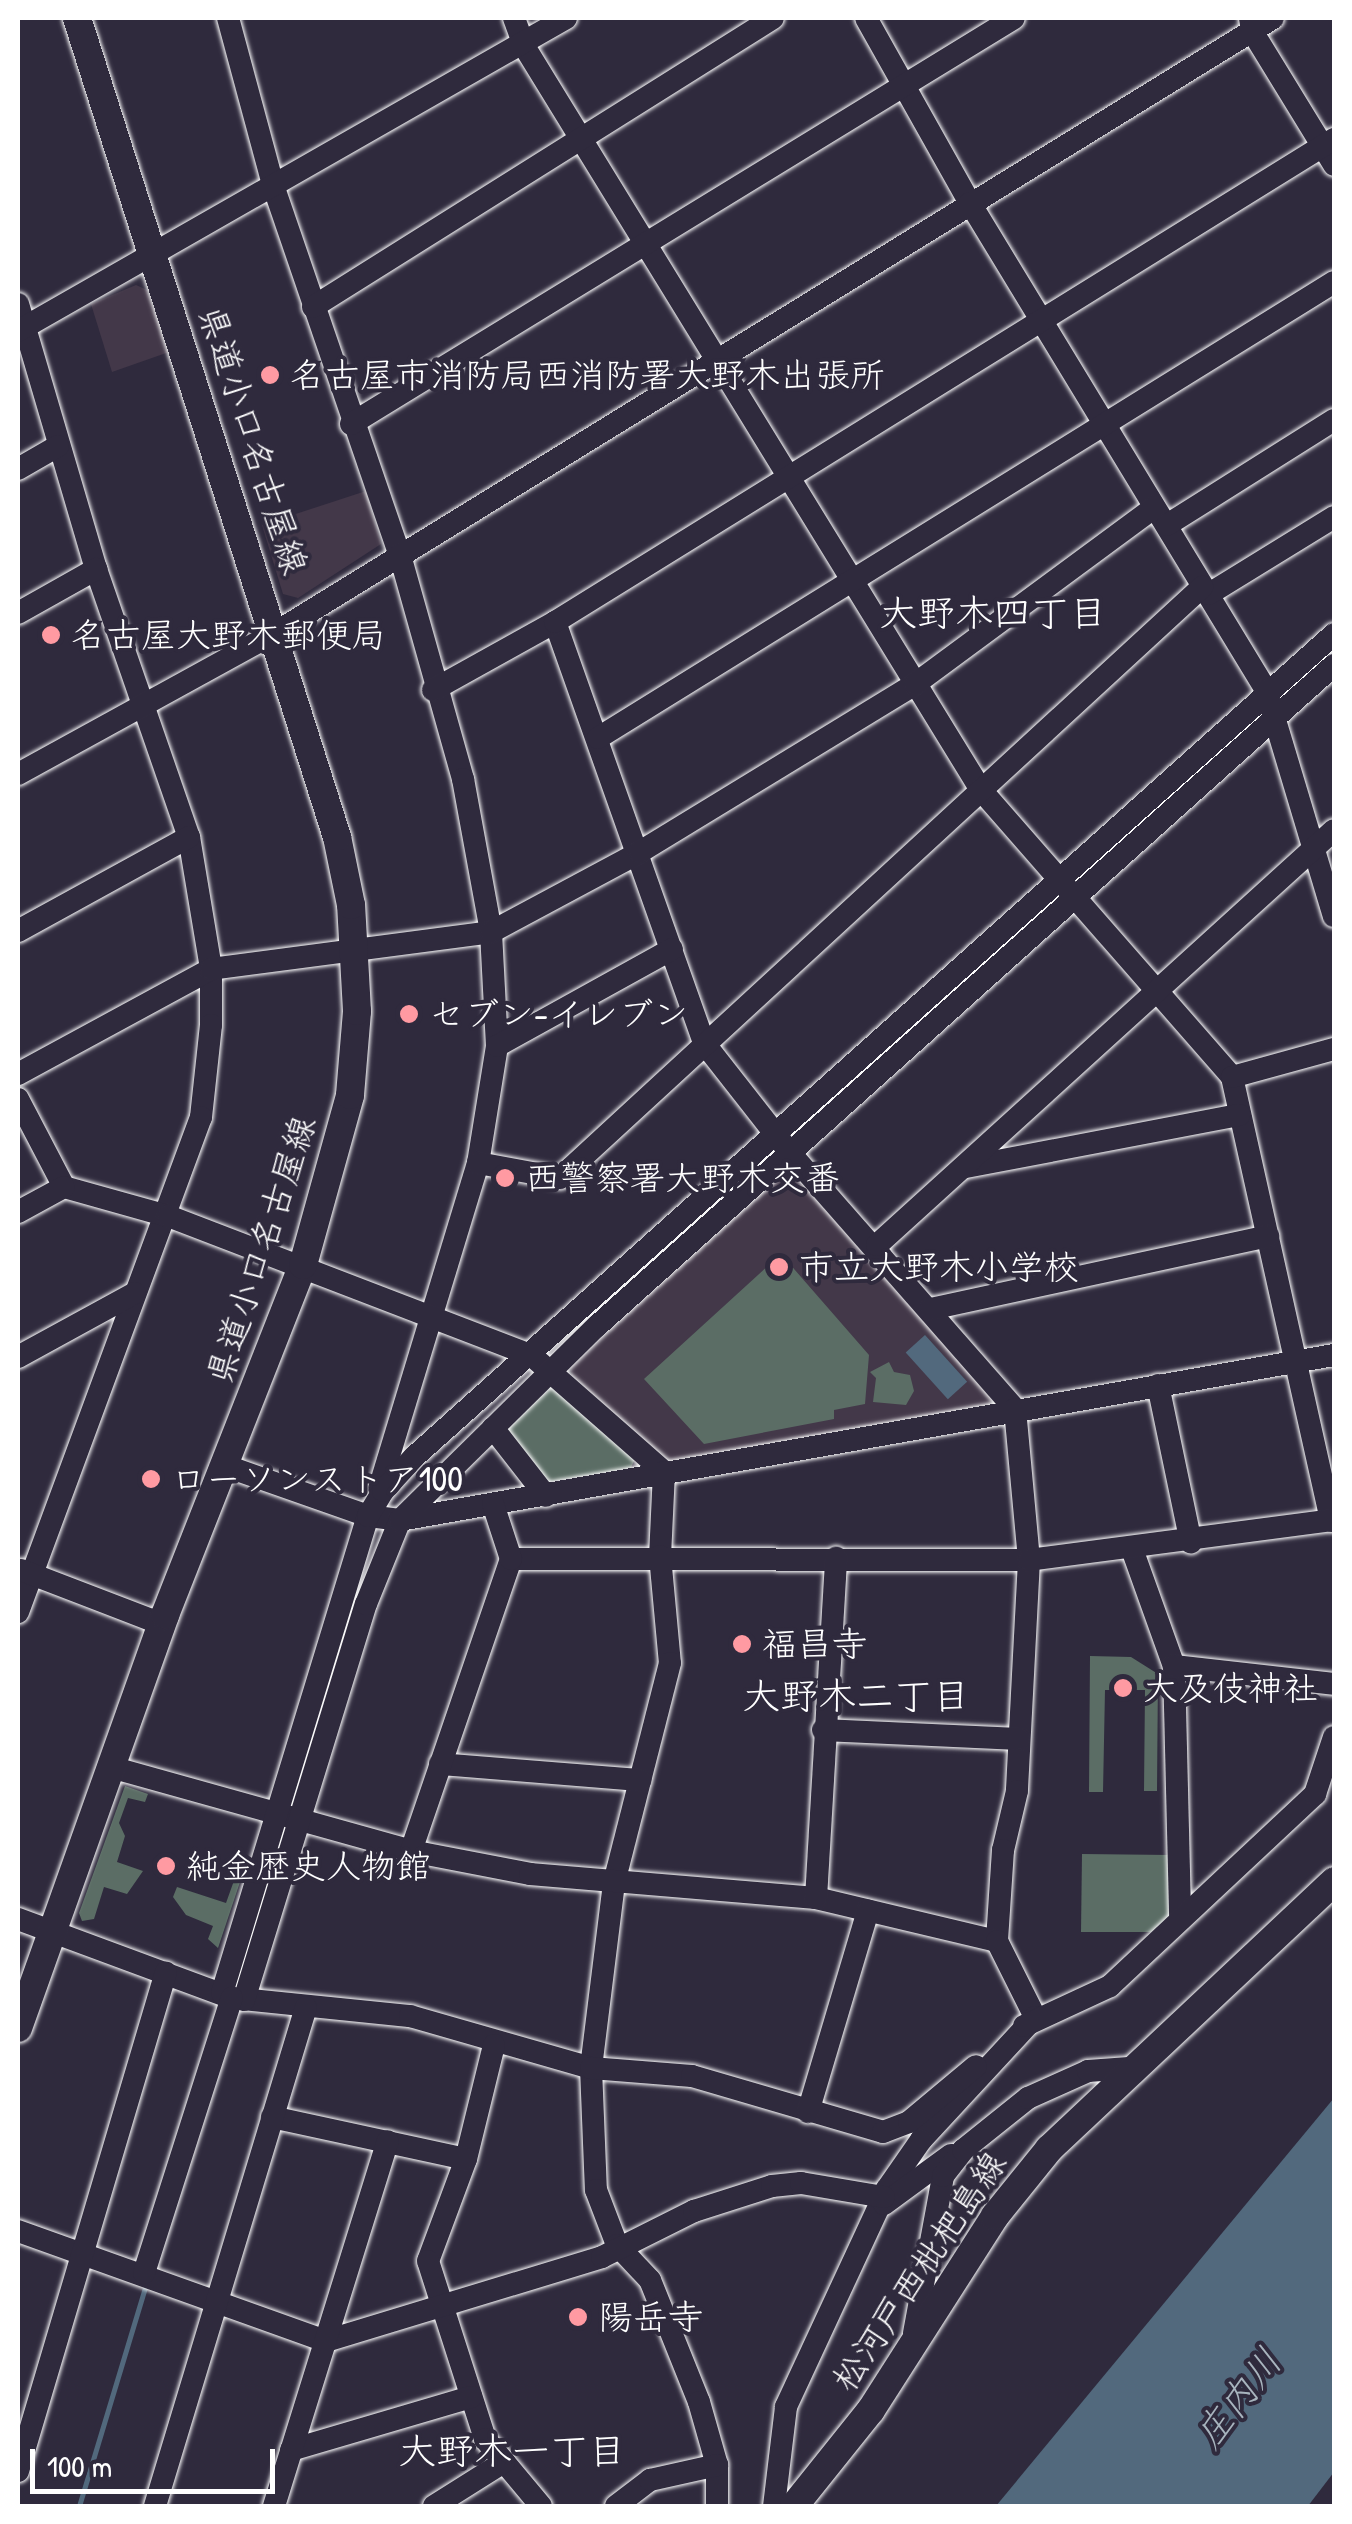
<!DOCTYPE html>
<html>
<head>
<meta charset="utf-8">
<style>
  body { margin:0 }
  #map { position:relative; width:1352px; height:2524px; overflow:hidden; background:#2f2a3d; font-family:"Patrick Hand","Klee One",sans-serif }
  div>[style] { position:absolute }
  .built>* { inset:0; background:#433849 }
  .green>* { inset:0; background:#5b6d65 }
  .water>* { inset:0; background:#52697d; transform-origin:0 0 }
  .stream>* { height:5px; margin:-2.5px; padding:0 2.5px; transform-origin:2.5px; border-radius:2.5px; background:#52697d }
  .roads { filter:drop-shadow(0 0 2px #fff) drop-shadow(0 0 2px #fff) }
  .minor>* { height:22px; margin:-11px; padding:0 11px; transform-origin:11px; border-radius:11px; background:#2f2a3d }
  .major>* { height:28px; margin:-14px; padding:0 14px; transform-origin:14px; border-radius:14px; background:#2f2a3d }
  .dots>* { width:28px; height:28px; translate:-50% -50%; box-sizing:border-box; border:5px solid #2f2a3d; border-radius:50% }
  span { translate:-50% -50%; white-space:nowrap; text-align:center; line-height:1.15; -webkit-text-stroke:8px #2f2a3d; paint-order:stroke }
  .poi-label { font-size:35px; color:#fff }
  .left { translate:0 -50%; text-align:left }
  .street-label { font-size:35px; color:#fff }
  .neighbourhood-label { font-size:38px; color:#fff }
  .water-label { font-size:38px; color:#a8b4be; font-style:italic }
  .frame { position:absolute; inset:0; border:20px solid #fff; pointer-events:none }
  .scale { position:absolute; left:30px; top:2449px; width:245px; height:45px; box-sizing:border-box; border:5px solid #fff; border-top:0; padding-left:12px; font-size:30px; line-height:35px; white-space:nowrap; color:#fff; -webkit-text-stroke:8px #2f2a3d; paint-order:stroke }
</style>
</head>
<body>
<div id="map">
  <div class="built">
    <i style="clip-path:polygon(136px 285px,147px 290px,169px 352px,112px 372px,91px 304px)"></i>
    <i style="clip-path:polygon(366px 491px,381px 544px,298px 598px,283px 594px,262px 525px)"></i>
    <i style="clip-path:polygon(787px 1168px,796px 1169px,994px 1397px,988px 1406px,669px 1462px,572px 1376px,570px 1366px)"></i>
  </div>
  <div class="green">
    <i style="clip-path:polygon(781px 1254px,869px 1355px,865px 1404px,834px 1410px,834px 1419px,704px 1444px,644px 1379px)"></i>
    <i style="clip-path:polygon(889px 1362px,894px 1372px,910px 1375px,914px 1391px,906px 1405px,873px 1402px,876px 1378px,870px 1372px)"></i>
    <i style="clip-path:polygon(551px 1377px,636px 1456px,631px 1468px,549px 1482px,500px 1428px)"></i>
    <i style="clip-path:polygon(1090px 1656px,1131px 1657px,1158px 1674px,1157px 1791px,1144px 1791px,1145px 1690px,1105px 1690px,1103px 1792px,1089px 1792px)"></i>
    <i style="clip-path:polygon(125px 1786px,148px 1794px,145px 1802px,128px 1798px,119px 1823px,125px 1836px,117px 1862px,143px 1871px,127px 1894px,104px 1887px,94px 1919px,82px 1921px,79px 1913px)"></i>
    <i style="clip-path:polygon(1082px 1854px,1171px 1855px,1171px 1917px,1151px 1932px,1081px 1932px)"></i>
    <i style="clip-path:polygon(236px 1857px,247px 1861px,218px 1948px,208px 1939px,213px 1926px,186px 1915px,173px 1897px,177px 1887px,226px 1903px,236px 1875px,228px 1864px)"></i>
  </div>
  <div class="water">
    <i style="left:925px;top:1335px;width:63px;height:26px;rotate:48deg"></i>
    <i style="clip-path:polygon(1334px 2098px,1334px 2472px,1308px 2506px,996px 2506px)"></i>
  </div>
  <div class="stream">
    <i style="left:79px;top:2506px;width:232px;rotate:-73.2deg"></i>
  </div>
  <div class="roads">
    <div class="minor">
      <i style="left:228px;top:18px;width:173px;rotate:74.9deg"></i>
      <i style="left:273px;top:185px;width:391px;rotate:71.1deg"></i>
      <i style="left:400px;top:555px;width:233px;rotate:74.3deg"></i>
      <i style="left:463px;top:779px;width:156px;rotate:79.6deg"></i>
      <i style="left:491px;top:932px;width:114px;rotate:87deg"></i>
      <i style="left:497px;top:1046px;width:119px;rotate:99.2deg"></i>
      <i style="left:478px;top:1163px;width:340px;rotate:106.9deg"></i>
      <i style="left:514px;top:18px;width:30px;rotate:70deg"></i>
      <i style="left:524px;top:46px;width:873px;rotate:58.44deg"></i>
      <i style="left:981px;top:790px;width:381px;rotate:48.8deg"></i>
      <i style="left:1232px;top:1077px;width:455px;rotate:77.4deg"></i>
      <i style="left:866px;top:18px;width:212px;rotate:60.7deg"></i>
      <i style="left:970px;top:203px;width:570px;rotate:58.71deg"></i>
      <i style="left:1266px;top:690px;width:236px;rotate:73.3deg"></i>
      <i style="left:1250px;top:18px;width:13px;rotate:81deg"></i>
      <i style="left:1252px;top:31px;width:157px;rotate:58.5deg"></i>
      <i style="left:18px;top:304px;width:276px;rotate:73.6deg"></i>
      <i style="left:96px;top:569px;width:284px;rotate:70.9deg"></i>
      <i style="left:189px;top:837px;width:134px;rotate:80.5deg"></i>
      <i style="left:211px;top:969px;width:56px;rotate:90deg"></i>
      <i style="left:211px;top:1025px;width:93px;rotate:96.2deg"></i>
      <i style="left:201px;top:1117px;width:528px;rotate:110.29deg"></i>
      <i style="left:313px;top:307px;width:543px;rotate:-32.14deg"></i>
      <i style="left:18px;top:331px;width:631px;rotate:-29.73deg"></i>
      <i style="left:351px;top:424px;width:777px;rotate:-31.48deg"></i>
      <i style="left:18px;top:469px;width:46px;rotate:-29.9deg"></i>
      <i style="left:1167px;top:525px;width:197px;rotate:-32.2deg"></i>
      <i style="left:1209px;top:594px;width:147px;rotate:-31.6deg"></i>
      <i style="left:18px;top:613px;width:90px;rotate:-29.4deg"></i>
      <i style="left:555px;top:622px;width:447px;rotate:70.5deg"></i>
      <i style="left:704px;top:1043px;width:141px;rotate:51.9deg"></i>
      <i style="left:791px;top:1154px;width:339px;rotate:48.7deg"></i>
      <i style="left:1015px;top:1409px;width:152px;rotate:84.7deg"></i>
      <i style="left:1029px;top:1560px;width:231px;rotate:93deg"></i>
      <i style="left:1017px;top:1791px;width:61px;rotate:103.3deg"></i>
      <i style="left:1003px;top:1850px;width:91px;rotate:93.8deg"></i>
      <i style="left:433px;top:690px;width:140px;rotate:-29.1deg"></i>
      <i style="left:555px;top:622px;width:917px;rotate:-31.8deg"></i>
      <i style="left:598px;top:738px;width:866px;rotate:-31.78deg"></i>
      <i style="left:18px;top:774px;width:293px;rotate:-28.8deg"></i>
      <i style="left:275px;top:633px;width:1172px;rotate:-31.64deg"></i>
      <i style="left:18px;top:931px;width:195px;rotate:-28.8deg"></i>
      <i style="left:497px;top:1046px;width:200px;rotate:-29deg"></i>
      <i style="left:18px;top:1074px;width:220px;rotate:-28.5deg"></i>
      <i style="left:211px;top:969px;width:282px;rotate:-7.5deg"></i>
      <i style="left:491px;top:932px;width:169px;rotate:-28.2deg"></i>
      <i style="left:640px;top:852px;width:322px;rotate:-31.4deg"></i>
      <i style="left:915px;top:684px;width:297px;rotate:-36.4deg"></i>
      <i style="left:1232px;top:1077px;width:106px;rotate:-15.4deg"></i>
      <i style="left:18px;top:1099px;width:99px;rotate:62.4deg"></i>
      <i style="left:64px;top:1187px;width:108px;rotate:15.6deg"></i>
      <i style="left:168px;top:1216px;width:389px;rotate:21deg"></i>
      <i style="left:531px;top:1355px;width:177px;rotate:41.3deg"></i>
      <i style="left:664px;top:1472px;width:84px;rotate:92.7deg"></i>
      <i style="left:660px;top:1556px;width:107px;rotate:84.7deg"></i>
      <i style="left:670px;top:1663px;width:227px;rotate:104.3deg"></i>
      <i style="left:614px;top:1883px;width:186px;rotate:97.1deg"></i>
      <i style="left:591px;top:2068px;width:122px;rotate:87.7deg"></i>
      <i style="left:596px;top:2190px;width:59px;rotate:69.1deg"></i>
      <i style="left:617px;top:2245px;width:48px;rotate:46.7deg"></i>
      <i style="left:650px;top:2280px;width:131px;rotate:68.1deg"></i>
      <i style="left:699px;top:2402px;width:66px;rotate:74.1deg"></i>
      <i style="left:717px;top:2465px;width:41px;rotate:90deg"></i>
      <i style="left:478px;top:1163px;width:83px;rotate:10.4deg"></i>
      <i style="left:560px;top:1178px;width:873px;rotate:-42.63deg"></i>
      <i style="left:966px;top:1167px;width:278px;rotate:-10.8deg"></i>
      <i style="left:18px;top:1212px;width:52px;rotate:-28.5deg"></i>
      <i style="left:877px;top:1245px;width:617px;rotate:-42.24deg"></i>
      <i style="left:931px;top:1309px;width:345px;rotate:-12.2deg"></i>
      <i style="left:18px;top:1357px;width:133px;rotate:-28.7deg"></i>
      <i style="left:1158px;top:1385px;width:161px;rotate:78.2deg"></i>
      <i style="left:493px;top:1428px;width:86px;rotate:52.1deg"></i>
      <i style="left:226px;top:1466px;width:151px;rotate:19.4deg"></i>
      <i style="left:368px;top:1516px;width:32px;rotate:7deg"></i>
      <i style="left:400px;top:1520px;width:948px;rotate:-10.02deg"></i>
      <i style="left:1132px;top:1549px;width:124px;rotate:70.3deg"></i>
      <i style="left:1174px;top:1666px;width:251px;rotate:88.6deg"></i>
      <i style="left:511px;top:1559px;width:518px;rotate:0.11deg"></i>
      <i style="left:1029px;top:1560px;width:308px;rotate:-7.5deg"></i>
      <i style="left:21px;top:1570px;width:151px;rotate:21deg"></i>
      <i style="left:1174px;top:1666px;width:161px;rotate:6.4deg"></i>
      <i style="left:823px;top:1730px;width:196px;rotate:2.6deg"></i>
      <i style="left:440px;top:1764px;width:201px;rotate:4.6deg"></i>
      <i style="left:111px;top:1767px;width:312px;rotate:15.6deg"></i>
      <i style="left:411px;top:1851px;width:121px;rotate:10.9deg"></i>
      <i style="left:530px;top:1874px;width:287px;rotate:4.8deg"></i>
      <i style="left:816px;top:1898px;width:186px;rotate:13.4deg"></i>
      <i style="left:997px;top:1941px;width:85px;rotate:63.4deg"></i>
      <i style="left:1035px;top:2017px;width:168px;rotate:132.8deg"></i>
      <i style="left:921px;top:2140px;width:60px;rotate:124.8deg"></i>
      <i style="left:887px;top:2189px;width:240px;rotate:114.9deg"></i>
      <i style="left:786px;top:2407px;width:100px;rotate:96.9deg"></i>
      <i style="left:411px;top:1851px;width:309px;rotate:-71.1deg"></i>
      <i style="left:511px;top:1559px;width:58px;rotate:-108.1deg"></i>
      <i style="left:816px;top:1898px;width:341px;rotate:-86.6deg"></i>
      <i style="left:18px;top:1919px;width:228px;rotate:20.3deg"></i>
      <i style="left:232px;top:1998px;width:179px;rotate:5.8deg"></i>
      <i style="left:410px;top:2016px;width:188px;rotate:16deg"></i>
      <i style="left:591px;top:2068px;width:101px;rotate:4.5deg"></i>
      <i style="left:692px;top:2076px;width:199px;rotate:16.3deg"></i>
      <i style="left:883px;top:2132px;width:28px;rotate:-21deg"></i>
      <i style="left:909px;top:2122px;width:87px;rotate:-39.9deg"></i>
      <i style="left:222px;top:1993px;width:499px;rotate:-73deg"></i>
      <i style="left:368px;top:1516px;width:29px;rotate:-59deg"></i>
      <i style="left:383px;top:1491px;width:46px;rotate:-47.6deg"></i>
      <i style="left:414px;top:1457px;width:1234px;rotate:-41.81deg"></i>
      <i style="left:244px;top:2000px;width:414px;rotate:-72.9deg"></i>
      <i style="left:366px;top:1604px;width:91px;rotate:-68deg"></i>
      <i style="left:400px;top:1520px;width:276px;rotate:-44.6deg"></i>
      <i style="left:597px;top:1326px;width:990px;rotate:-41.89deg"></i>
      <i style="left:1024px;top:2026px;width:95px;rotate:-24.9deg"></i>
      <i style="left:1110px;top:1986px;width:281px;rotate:-43.1deg"></i>
      <i style="left:1315px;top:1794px;width:60px;rotate:-71.6deg"></i>
      <i style="left:494px;top:2045px;width:117px;rotate:103.8deg"></i>
      <i style="left:466px;top:2159px;width:109px;rotate:110.4deg"></i>
      <i style="left:428px;top:2261px;width:187px;rotate:72.2deg"></i>
      <i style="left:485px;top:2439px;width:87px;rotate:50.1deg"></i>
      <i style="left:808px;top:2112px;width:210px;rotate:-73.4deg"></i>
      <i style="left:272px;top:2117px;width:198px;rotate:12.2deg"></i>
      <i style="left:884px;top:2204px;width:83px;rotate:-36.2deg"></i>
      <i style="left:18px;top:2231px;width:327px;rotate:19.7deg"></i>
      <i style="left:326px;top:2341px;width:288px;rotate:-16.9deg"></i>
      <i style="left:602px;top:2257px;width:103px;rotate:-26.6deg"></i>
      <i style="left:694px;top:2211px;width:82px;rotate:-17.8deg"></i>
      <i style="left:772px;top:2186px;width:29px;rotate:-6deg"></i>
      <i style="left:801px;top:2183px;width:84px;rotate:9.6deg"></i>
      <i style="left:144px;top:2273px;width:289px;rotate:-72.3deg"></i>
      <i style="left:914px;top:2333px;width:160px;rotate:-79.5deg"></i>
      <i style="left:943px;top:2176px;width:33px;rotate:-52deg"></i>
      <i style="left:963px;top:2150px;width:83px;rotate:-38.7deg"></i>
      <i style="left:1028px;top:2098px;width:66px;rotate:-24.2deg"></i>
      <i style="left:1088px;top:2071px;width:41px;rotate:-4.2deg"></i>
      <i style="left:291px;top:2450px;width:188px;rotate:-16.4deg"></i>
      <i style="left:18px;top:2471px;width:520px;rotate:-73.48deg"></i>
      <i style="left:155px;top:2506px;width:521px;rotate:-73.16deg"></i>
      <i style="left:274px;top:2506px;width:382px;rotate:-72.7deg"></i>
      <i style="left:434px;top:2506px;width:83px;rotate:-32.2deg"></i>
      <i style="left:616px;top:2506px;width:43px;rotate:-37.4deg"></i>
      <i style="left:650px;top:2480px;width:69px;rotate:-12.6deg"></i>
    </div>
    <div class="major">
      <i style="left:18px;top:2028px;width:438px;rotate:-70.4deg"></i>
      <i style="left:165px;top:1615px;width:376px;rotate:-68.5deg"></i>
      <i style="left:303px;top:1265px;width:176px;rotate:-74.5deg"></i>
      <i style="left:350px;top:1095px;width:84px;rotate:-85.2deg"></i>
      <i style="left:357px;top:1011px;width:106px;rotate:-93.2deg"></i>
      <i style="left:351px;top:905px;width:69px;rotate:-101.6deg"></i>
      <i style="left:337px;top:837px;width:859px;rotate:-107.61deg"></i>
      <i style="left:794px;top:2506px;width:123px;rotate:-51.3deg"></i>
      <i style="left:871px;top:2410px;width:230px;rotate:-57.4deg"></i>
      <i style="left:995px;top:2216px;width:86px;rotate:-51.1deg"></i>
      <i style="left:1049px;top:2149px;width:391px;rotate:-43.2deg"></i>
    </div>
  </div>
  <div class="dots">
    <i style="left:270px;top:375px;background:#ff9aa2"></i>
    <i style="left:51px;top:635px;background:#ff9aa2"></i>
    <i style="left:409px;top:1014px;background:#ff9aa2"></i>
    <i style="left:505px;top:1178px;background:#ff9aa2"></i>
    <i style="left:779px;top:1267px;background:#ff9aa2"></i>
    <i style="left:151px;top:1479px;background:#ff9aa2"></i>
    <i style="left:742px;top:1644px;background:#ff9aa2"></i>
    <i style="left:1123px;top:1688px;background:#ff9aa2"></i>
    <i style="left:166px;top:1866px;background:#ff9aa2"></i>
    <i style="left:578px;top:2317px;background:#ff9aa2"></i>
  </div>
  <div class="poi-label">
    <span class="left" style="left:290px;top:375px">名古屋市消防局西消防署大野木出張所</span>
    <span class="left" style="left:71px;top:635px">名古屋大野木郵便局</span>
    <span class="left" style="left:429px;top:1014px">セブン-イレブン</span>
    <span class="left" style="left:525px;top:1178px">西警察署大野木交番</span>
    <span class="left" style="left:799px;top:1267px">市立大野木小学校</span>
    <span class="left" style="left:171px;top:1479px">ローソンストア100</span>
    <span class="left" style="left:762px;top:1644px">福昌寺</span>
    <span class="left" style="left:1143px;top:1688px">大及伎神社</span>
    <span class="left" style="left:186px;top:1866px">純金歴史人物館</span>
    <span class="left" style="left:598px;top:2317px">陽岳寺</span>
  </div>
  <div class="street-label">
    <span style="left:253px;top:440px;rotate:72deg">県道小口名古屋線</span>
    <span style="left:261px;top:1250px;rotate:-72deg">県道小口名古屋線</span>
    <span style="left:919px;top:2271px;rotate:-56deg">松河戸西枇杷島線</span>
  </div>
  <div class="neighbourhood-label">
    <span style="left:993px;top:613px">大野木四丁目</span>
    <span style="left:856px;top:1696px">大野木二丁目</span>
    <span style="left:512px;top:2451px">大野木一丁目</span>
  </div>
  <div class="water-label">
    <span style="left:1238px;top:2398px;rotate:-52deg">庄内川</span>
  </div>
  <div class="frame"></div>
  <div class="scale">100 m</div>
</div>
</body>
</html>
